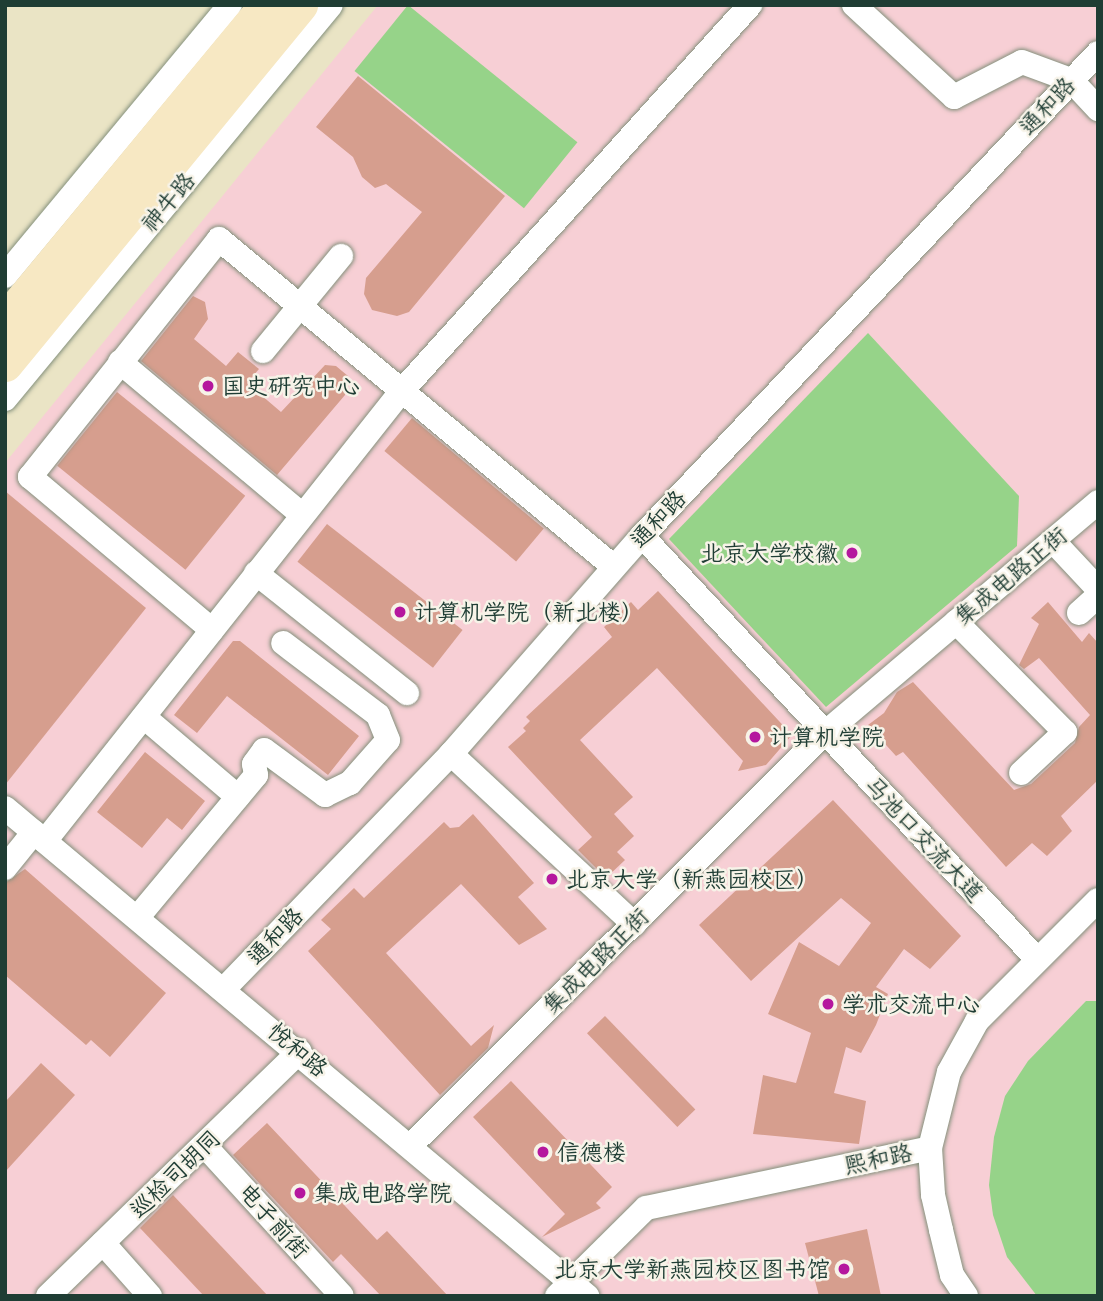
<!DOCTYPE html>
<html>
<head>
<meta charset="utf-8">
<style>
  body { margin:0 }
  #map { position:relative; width:1103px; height:1301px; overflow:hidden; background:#eae4c5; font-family:Itim,"LXGW WenKai TC",sans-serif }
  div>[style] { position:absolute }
  .built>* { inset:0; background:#f7cfd5 }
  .green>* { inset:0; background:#96d389; transform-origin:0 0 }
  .building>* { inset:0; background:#d69e8e; transform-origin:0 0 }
  .roads { filter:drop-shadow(0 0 2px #84907c) drop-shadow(0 0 2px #84907c) }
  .street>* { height:24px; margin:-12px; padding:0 12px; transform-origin:12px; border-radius:12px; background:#fff }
  .secondary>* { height:35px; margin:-17.5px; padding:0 17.5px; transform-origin:17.5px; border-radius:17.5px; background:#f7e8c3 }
  .dots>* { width:19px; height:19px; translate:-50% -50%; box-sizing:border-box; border:4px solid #f7f3e8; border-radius:50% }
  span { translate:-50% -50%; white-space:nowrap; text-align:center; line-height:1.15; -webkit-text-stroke:5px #f7f3e8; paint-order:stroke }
  .street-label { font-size:23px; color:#1f3d34 }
  .poi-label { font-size:23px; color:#1f3d34 }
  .left { translate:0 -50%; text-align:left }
  .right { translate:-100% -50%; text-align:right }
  .frame { position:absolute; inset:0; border:7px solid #1f3d34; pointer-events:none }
</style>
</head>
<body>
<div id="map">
  <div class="built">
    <i style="clip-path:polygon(378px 5px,1098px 5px,1098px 1296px,5px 1296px,5px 463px)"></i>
  </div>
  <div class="green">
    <i style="left:408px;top:5px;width:218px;height:85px;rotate:39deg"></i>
    <i style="clip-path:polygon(868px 333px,1019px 496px,1017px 546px,826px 707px,669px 539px)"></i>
    <i style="clip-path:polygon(1086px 1001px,1098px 1001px,1098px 1296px,1037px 1296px,1007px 1257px,993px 1215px,989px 1185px,994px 1137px,1005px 1096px,1028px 1061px)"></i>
  </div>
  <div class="building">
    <i style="clip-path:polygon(358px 76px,505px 196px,409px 312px,397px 316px,372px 310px,364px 294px,366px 278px,422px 212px,386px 184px,375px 188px,362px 177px,353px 157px,316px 127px)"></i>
    <i style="clip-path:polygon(193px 296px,205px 302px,208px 319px,194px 339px,226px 366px,238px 352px,259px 369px,247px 383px,281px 412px,325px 365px,336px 366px,348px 376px,345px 395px,277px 475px,141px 361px)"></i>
    <i style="left:117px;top:392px;width:165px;height:95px;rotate:39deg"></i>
    <i style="left:412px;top:418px;width:172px;height:43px;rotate:40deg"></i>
    <i style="clip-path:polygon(5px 491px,146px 608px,5px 785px)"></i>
    <i style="left:327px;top:524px;width:172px;height:48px;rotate:38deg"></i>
    <i style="clip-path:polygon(658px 591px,792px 735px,766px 765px,738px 771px,743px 761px,657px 668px,580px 740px,633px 797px,614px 814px,634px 836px,617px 852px,625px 860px,606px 878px,578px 850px,592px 837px,508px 747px,526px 731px,523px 728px,530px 721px,526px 717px,612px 637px,604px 627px,631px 602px,638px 610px)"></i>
    <i style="clip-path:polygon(1048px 602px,1082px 642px,1089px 633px,1098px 643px,1098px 780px,1061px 816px,1072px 831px,1047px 856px,1032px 843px,1006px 867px,903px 752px,896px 756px,868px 725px,884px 713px,897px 692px,913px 682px,1014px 790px,1031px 784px,1075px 743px,1079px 727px,1090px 715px,1039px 658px,1024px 669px,1019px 665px,1039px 624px,1031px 618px)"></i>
    <i style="clip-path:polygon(233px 641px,240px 641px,359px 736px,328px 775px,227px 696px,197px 733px,174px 715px)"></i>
    <i style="clip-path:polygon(145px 752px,205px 801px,182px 830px,167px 818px,142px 848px,97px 812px)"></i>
    <i style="clip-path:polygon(833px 800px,961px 936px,930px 969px,904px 949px,876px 987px,888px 994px,876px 1025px,861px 1053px,846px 1047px,834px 1093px,866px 1101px,859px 1144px,753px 1134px,763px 1075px,796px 1083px,811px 1033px,768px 1014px,799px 942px,839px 966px,871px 923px,841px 898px,751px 981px,699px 925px)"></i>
    <i style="clip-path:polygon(473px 814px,534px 883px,518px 897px,547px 929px,519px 945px,461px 884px,386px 953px,471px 1046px,494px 1025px,488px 1048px,440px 1095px,308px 951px,331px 929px,321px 920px,354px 888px,364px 898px,444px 822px,450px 828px,459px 827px)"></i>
    <i style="clip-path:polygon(25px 869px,166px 993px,110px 1057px,91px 1040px,86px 1045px,5px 975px,5px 883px)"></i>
    <i style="left:605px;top:1016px;width:130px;height:25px;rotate:46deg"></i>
    <i style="clip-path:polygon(41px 1063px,75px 1095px,5px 1172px,5px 1102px)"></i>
    <i style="clip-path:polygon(511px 1081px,612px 1187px,596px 1203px,601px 1208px,542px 1237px,565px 1214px,473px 1117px)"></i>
    <i style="clip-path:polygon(267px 1123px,377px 1240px,387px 1231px,448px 1296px,381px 1296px,341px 1254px,333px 1262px,233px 1155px)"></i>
    <i style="clip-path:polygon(173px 1195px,268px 1296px,204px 1296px,140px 1228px)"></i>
    <i style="clip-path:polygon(867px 1229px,881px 1296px,819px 1296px,805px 1243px)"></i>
  </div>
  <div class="roads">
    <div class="street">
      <i style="left:854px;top:5px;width:136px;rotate:42.6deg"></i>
      <i style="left:954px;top:97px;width:76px;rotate:-27.2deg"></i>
      <i style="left:1022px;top:62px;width:52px;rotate:20.2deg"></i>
      <i style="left:1071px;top:80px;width:40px;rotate:47deg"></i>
      <i style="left:5px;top:276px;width:352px;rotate:-50.3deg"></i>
      <i style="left:263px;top:351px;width:123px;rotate:-50.6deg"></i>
      <i style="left:120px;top:362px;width:236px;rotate:40deg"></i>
      <i style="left:5px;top:399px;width:511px;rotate:-50.4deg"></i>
      <i style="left:642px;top:536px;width:577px;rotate:46.97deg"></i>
      <i style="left:1054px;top:542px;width:64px;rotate:46.9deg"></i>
      <i style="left:256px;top:573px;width:193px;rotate:38.5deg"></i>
      <i style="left:1079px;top:613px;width:25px;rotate:-42deg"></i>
      <i style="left:956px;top:622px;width:155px;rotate:45.3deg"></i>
      <i style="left:1065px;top:732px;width:60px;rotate:137deg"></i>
      <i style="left:212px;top:630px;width:238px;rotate:-139.9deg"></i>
      <i style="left:30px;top:477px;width:304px;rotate:-51.5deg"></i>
      <i style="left:219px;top:239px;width:513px;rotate:39.71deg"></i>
      <i style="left:144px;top:717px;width:123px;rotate:40.4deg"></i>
      <i style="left:451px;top:754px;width:250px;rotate:42.9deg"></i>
      <i style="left:5px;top:808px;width:760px;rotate:39.98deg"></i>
      <i style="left:45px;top:841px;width:572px;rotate:-51.61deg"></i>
      <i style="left:400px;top:393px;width:523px;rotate:-47.95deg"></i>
      <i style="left:5px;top:868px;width:46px;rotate:-51.1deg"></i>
      <i style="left:137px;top:918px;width:186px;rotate:-50.2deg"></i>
      <i style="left:256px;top:775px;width:11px;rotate:-100deg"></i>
      <i style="left:254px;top:764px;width:17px;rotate:-54deg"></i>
      <i style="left:264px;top:750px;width:76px;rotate:36.4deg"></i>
      <i style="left:325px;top:795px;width:28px;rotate:-26deg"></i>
      <i style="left:350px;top:783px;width:57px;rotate:-48.5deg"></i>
      <i style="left:388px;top:740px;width:27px;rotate:-112deg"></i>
      <i style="left:378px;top:715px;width:119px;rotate:-142.8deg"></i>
      <i style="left:224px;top:989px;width:327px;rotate:-46deg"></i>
      <i style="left:451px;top:754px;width:290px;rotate:-48.8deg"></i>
      <i style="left:642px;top:536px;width:664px;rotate:-46.65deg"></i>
      <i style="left:411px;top:1145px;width:584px;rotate:-44.86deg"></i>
      <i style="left:825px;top:733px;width:358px;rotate:-40.2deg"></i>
      <i style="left:205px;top:1146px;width:203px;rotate:47.6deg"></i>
      <i style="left:930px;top:1148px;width:47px;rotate:86.3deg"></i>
      <i style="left:933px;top:1195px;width:36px;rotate:77deg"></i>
      <i style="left:941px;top:1230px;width:46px;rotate:76.3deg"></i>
      <i style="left:952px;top:1275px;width:25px;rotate:56deg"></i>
      <i style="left:103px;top:1243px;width:71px;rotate:48.4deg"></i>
      <i style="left:48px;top:1296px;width:351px;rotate:-44.2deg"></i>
      <i style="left:557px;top:1296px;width:125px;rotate:-44.7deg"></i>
      <i style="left:646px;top:1208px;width:290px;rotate:-11.9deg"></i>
      <i style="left:930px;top:1148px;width:78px;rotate:-76deg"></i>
      <i style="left:949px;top:1072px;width:58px;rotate:-61.2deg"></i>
      <i style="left:977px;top:1021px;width:171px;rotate:-45deg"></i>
    </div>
    <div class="secondary">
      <i style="left:5px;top:321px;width:410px;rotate:-50.4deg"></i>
      <i style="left:5px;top:364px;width:465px;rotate:-50.6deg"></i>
    </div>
  </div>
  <div class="dots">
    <i style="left:208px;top:386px;background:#b5179e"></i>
    <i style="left:852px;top:553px;background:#b5179e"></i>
    <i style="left:400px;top:612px;background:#b5179e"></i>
    <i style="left:755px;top:737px;background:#b5179e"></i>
    <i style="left:552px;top:879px;background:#b5179e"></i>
    <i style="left:828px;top:1004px;background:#b5179e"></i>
    <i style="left:543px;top:1152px;background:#b5179e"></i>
    <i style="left:300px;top:1193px;background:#b5179e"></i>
    <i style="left:844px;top:1269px;background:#b5179e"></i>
  </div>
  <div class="street-label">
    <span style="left:1047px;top:106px;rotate:-47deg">通和路</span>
    <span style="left:168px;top:202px;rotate:-50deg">神牛路</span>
    <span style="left:658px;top:519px;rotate:-47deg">通和路</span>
    <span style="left:1011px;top:576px;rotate:-40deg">集成电路正街</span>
    <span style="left:924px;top:839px;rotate:47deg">马池口交流大道</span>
    <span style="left:275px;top:936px;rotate:-46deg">通和路</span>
    <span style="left:596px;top:961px;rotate:-45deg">集成电路正街</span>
    <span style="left:298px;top:1050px;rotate:40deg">悦和路</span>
    <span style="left:878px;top:1159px;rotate:-12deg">熙和路</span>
    <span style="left:175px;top:1174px;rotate:-44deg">巡检司胡同</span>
    <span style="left:274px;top:1221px;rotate:48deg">电子前街</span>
  </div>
  <div class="poi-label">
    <span class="left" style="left:222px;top:386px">国史研究中心</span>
    <span class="right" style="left:838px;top:553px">北京大学校徽</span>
    <span class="left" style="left:414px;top:612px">计算机学院（新北楼）</span>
    <span class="left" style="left:769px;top:737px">计算机学院</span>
    <span class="left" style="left:566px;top:879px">北京大学（新燕园校区）</span>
    <span class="left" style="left:842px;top:1004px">学术交流中心</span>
    <span class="left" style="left:557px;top:1152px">信德楼</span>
    <span class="left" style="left:314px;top:1193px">集成电路学院</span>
    <span class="right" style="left:830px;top:1269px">北京大学新燕园校区图书馆</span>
  </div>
  <div class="frame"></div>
</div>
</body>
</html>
